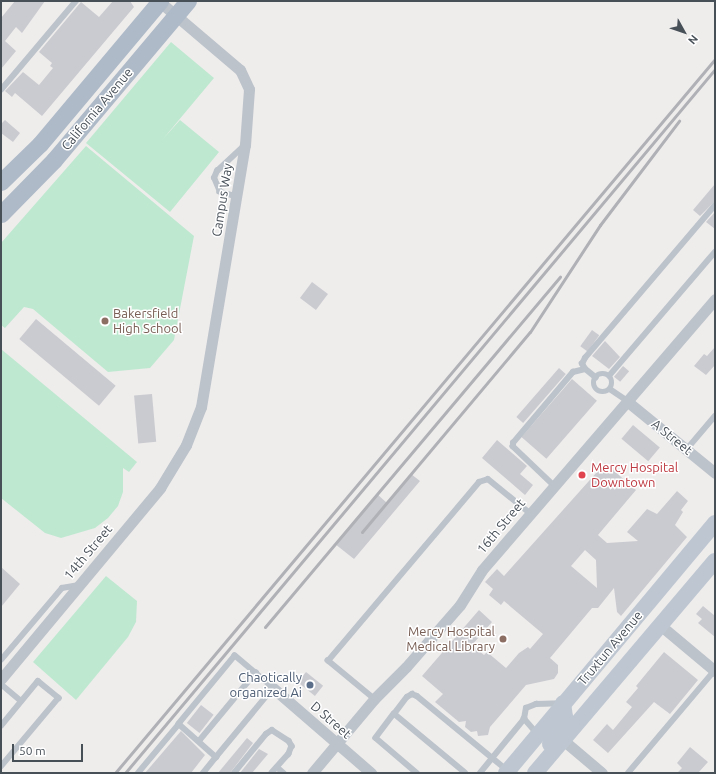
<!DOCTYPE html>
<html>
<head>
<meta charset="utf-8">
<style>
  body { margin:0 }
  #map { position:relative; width:716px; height:774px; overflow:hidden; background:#efecec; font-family:Ubuntu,sans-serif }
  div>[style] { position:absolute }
  .green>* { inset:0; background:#bee9d0 }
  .building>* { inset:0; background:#cacbd0; transform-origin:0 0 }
  .lane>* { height:5.5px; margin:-2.75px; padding:0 2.75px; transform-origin:2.75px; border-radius:2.75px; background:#bcc3ca }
  .lane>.ring { margin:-2.75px; padding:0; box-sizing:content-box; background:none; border:5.5px solid #bcc3ca; border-radius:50% }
  .street>* { height:11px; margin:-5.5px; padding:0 5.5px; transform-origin:5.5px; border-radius:5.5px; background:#bcc3ca }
  .secondary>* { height:16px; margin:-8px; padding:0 8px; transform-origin:8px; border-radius:8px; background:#bec7d1 }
  .primary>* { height:17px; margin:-8.5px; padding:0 8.5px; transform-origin:8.5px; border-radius:8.5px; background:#aebac8 }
  .rail>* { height:3px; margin:-1.5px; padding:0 1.5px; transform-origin:1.5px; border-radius:1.5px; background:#afb1b6 }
  .dots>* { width:11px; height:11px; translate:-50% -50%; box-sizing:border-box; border:2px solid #fff; border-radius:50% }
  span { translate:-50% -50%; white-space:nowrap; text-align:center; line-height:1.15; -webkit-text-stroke:3px #fff; paint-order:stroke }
  .street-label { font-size:13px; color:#474f57 }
  .education-label { font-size:13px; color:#785e54 }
  .left { translate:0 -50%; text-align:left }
  .right { translate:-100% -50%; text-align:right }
  .health-label { font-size:13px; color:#be3a42 }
  .service-label { font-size:13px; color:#4e5e75 }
  .frame { position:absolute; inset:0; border:2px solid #474f57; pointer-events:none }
  .north { position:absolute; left:664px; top:12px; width:40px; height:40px; -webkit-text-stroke:3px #fff; paint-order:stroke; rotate:130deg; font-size:11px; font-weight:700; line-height:16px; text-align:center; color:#474f57 }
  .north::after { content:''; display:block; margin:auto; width:14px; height:18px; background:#474f57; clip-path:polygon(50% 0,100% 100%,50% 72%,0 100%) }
  .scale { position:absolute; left:12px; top:744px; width:71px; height:18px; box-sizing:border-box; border:2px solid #474f57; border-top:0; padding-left:5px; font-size:12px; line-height:14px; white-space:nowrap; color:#474f57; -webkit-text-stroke:3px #fff; paint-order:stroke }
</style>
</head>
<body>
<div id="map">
  <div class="green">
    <i style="clip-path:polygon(171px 42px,214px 78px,163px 139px,180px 120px,219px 152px,170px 212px,86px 143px)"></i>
    <i style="clip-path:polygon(86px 146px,194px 236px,174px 340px,150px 368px,108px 372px,33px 309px,24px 307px,5px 328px,1px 325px,1px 243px)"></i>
    <i style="clip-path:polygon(1px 349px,137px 462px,129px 472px,123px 468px,123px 492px,118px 506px,108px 518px,95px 528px,61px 538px,45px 533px,1px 498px)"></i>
    <i style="clip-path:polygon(106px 576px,137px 601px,136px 622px,128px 637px,76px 700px,33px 662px)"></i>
  </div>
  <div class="building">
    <i style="clip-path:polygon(15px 1px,45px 1px,22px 33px,16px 27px,5px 41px,16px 51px,1px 69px,1px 18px)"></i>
    <i style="clip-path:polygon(113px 1px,130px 1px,134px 7px,42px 116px,15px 93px,12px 97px,5px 91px,23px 72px,39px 85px,53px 68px,50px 66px,52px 63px,39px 52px,81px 2px,99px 17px)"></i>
    <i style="clip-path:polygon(5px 120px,20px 133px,13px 142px,1px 133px,1px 124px)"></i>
    <i style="clip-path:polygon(715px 184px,715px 201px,700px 216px,693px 210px)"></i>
    <i style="clip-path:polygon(715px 212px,715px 229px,706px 222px)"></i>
    <i style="left:312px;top:282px;width:20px;height:20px;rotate:37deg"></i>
    <i style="left:36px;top:319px;width:104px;height:26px;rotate:40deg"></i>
    <i style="left:592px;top:330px;width:9px;height:20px;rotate:36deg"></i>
    <i style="clip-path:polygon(605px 341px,620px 357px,609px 369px,592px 356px)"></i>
    <i style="clip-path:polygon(715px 347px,715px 365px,706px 375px,694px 366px,704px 354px,707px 356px)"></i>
    <i style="left:623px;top:366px;width:8px;height:14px;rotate:40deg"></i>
    <i style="left:559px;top:368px;width:9px;height:65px;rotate:41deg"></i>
    <i style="left:572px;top:379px;width:33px;height:77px;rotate:41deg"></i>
    <i style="left:152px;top:394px;width:48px;height:18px;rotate:85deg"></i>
    <i style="left:633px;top:425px;width:35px;height:18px;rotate:40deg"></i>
    <i style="clip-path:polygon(497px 440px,527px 466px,520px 474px,533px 485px,525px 495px,482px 458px)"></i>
    <i style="clip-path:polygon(evenodd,605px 463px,636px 490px,598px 535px,607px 543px,638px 541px,627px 532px,647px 509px,657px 514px,677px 491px,688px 501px,681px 510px,683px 512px,675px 525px,687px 537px,621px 616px,617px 612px,614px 588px,598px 608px,592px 608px,550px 658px,558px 665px,558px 673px,554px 679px,526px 685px,490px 727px,488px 735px,478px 736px,477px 731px,471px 732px,465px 727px,466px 721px,459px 722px,435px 702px,443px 694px,422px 676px,479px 610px,492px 622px,472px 645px,484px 655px,487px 652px,506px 668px,519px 653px,528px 647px,530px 649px,543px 634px,504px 601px,501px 605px,489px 595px,493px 589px,485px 582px,497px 569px,504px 576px,605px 463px,585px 550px,596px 560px,597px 588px,571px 566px,585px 550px)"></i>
    <i style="clip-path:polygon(411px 474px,420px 481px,354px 559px,335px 544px,377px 494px,387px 503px)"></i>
    <i style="clip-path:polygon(1px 567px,20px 584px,1px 607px)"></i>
    <i style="clip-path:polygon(703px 606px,715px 616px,715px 637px,698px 623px,702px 619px,696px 614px)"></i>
    <i style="clip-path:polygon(664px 652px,698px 680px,670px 714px,654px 702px,608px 753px,593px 740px,607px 724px,613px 730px,632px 707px,626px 702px,638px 688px,636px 686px)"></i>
    <i style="left:306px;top:672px;width:22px;height:13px;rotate:39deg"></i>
    <i style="left:201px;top:705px;width:16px;height:23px;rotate:38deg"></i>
    <i style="clip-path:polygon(181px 731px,205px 755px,191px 773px,145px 773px)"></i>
    <i style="clip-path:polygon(247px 738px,253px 743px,230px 773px,218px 773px)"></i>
    <i style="clip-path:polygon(690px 747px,708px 762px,698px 773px,677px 773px,682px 768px,677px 763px)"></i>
    <i style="clip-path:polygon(259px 749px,268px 754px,252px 773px,240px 773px)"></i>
  </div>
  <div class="lane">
    <i style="left:1px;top:90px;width:116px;rotate:-49.9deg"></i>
    <i style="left:237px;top:197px;width:18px;rotate:-164deg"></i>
    <i style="left:220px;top:192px;width:15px;rotate:-113deg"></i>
    <i style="left:214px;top:178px;width:8px;rotate:-67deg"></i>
    <i style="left:217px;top:171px;width:34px;rotate:-43deg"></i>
    <i class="ring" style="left:594px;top:374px;width:12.5px;height:12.5px"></i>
    <i style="left:609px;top:376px;width:163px;rotate:-49.5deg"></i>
    <i style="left:596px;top:378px;width:14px;rotate:-141deg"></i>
    <i style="left:585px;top:369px;width:6px;rotate:-121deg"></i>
    <i style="left:582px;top:364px;width:7px;rotate:-63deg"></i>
    <i style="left:585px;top:358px;width:201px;rotate:-49.6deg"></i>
    <i style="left:610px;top:389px;width:22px;rotate:34deg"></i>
    <i style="left:687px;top:449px;width:43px;rotate:-49.7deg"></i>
    <i style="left:554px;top:486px;width:57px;rotate:-136.4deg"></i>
    <i style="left:513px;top:447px;width:4px;rotate:-90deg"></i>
    <i style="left:513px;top:443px;width:93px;rotate:-49.8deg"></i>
    <i style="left:573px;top:372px;width:12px;rotate:-14deg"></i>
    <i style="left:1px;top:660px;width:94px;rotate:-49.7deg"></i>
    <i style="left:62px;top:588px;width:17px;rotate:-10deg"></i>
    <i style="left:1px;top:684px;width:26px;rotate:40deg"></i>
    <i style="left:374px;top:699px;width:60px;rotate:-140.4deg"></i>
    <i style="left:328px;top:661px;width:234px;rotate:-49.8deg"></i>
    <i style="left:479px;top:482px;width:9px;rotate:-18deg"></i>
    <i style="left:488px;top:479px;width:54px;rotate:39deg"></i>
    <i style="left:394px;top:714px;width:30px;rotate:127deg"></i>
    <i style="left:376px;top:738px;width:54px;rotate:40.5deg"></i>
    <i style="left:1px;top:726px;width:58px;rotate:-50.6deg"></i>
    <i style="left:38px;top:681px;width:27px;rotate:39deg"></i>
    <i style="left:59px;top:698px;width:90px;rotate:130deg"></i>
    <i style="left:537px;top:734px;width:20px;rotate:-131deg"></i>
    <i style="left:524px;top:719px;width:11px;rotate:-80deg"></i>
    <i style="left:526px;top:708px;width:11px;rotate:-22deg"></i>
    <i style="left:536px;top:704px;width:24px;rotate:-2deg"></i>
    <i style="left:199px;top:741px;width:89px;rotate:-50.4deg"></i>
    <i style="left:277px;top:767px;width:9px;rotate:41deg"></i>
    <i style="left:138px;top:773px;width:64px;rotate:-50.1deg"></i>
    <i style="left:203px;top:773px;width:21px;rotate:-51deg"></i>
    <i style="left:216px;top:757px;width:89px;rotate:-50.4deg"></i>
    <i style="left:273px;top:688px;width:50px;rotate:-139.9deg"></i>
    <i style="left:235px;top:656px;width:88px;rotate:129.5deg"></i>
    <i style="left:179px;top:724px;width:50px;rotate:41.7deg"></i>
    <i style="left:234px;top:773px;width:50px;rotate:-50.6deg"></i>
    <i style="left:266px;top:734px;width:7px;rotate:-34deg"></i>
    <i style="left:272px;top:730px;width:20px;rotate:33deg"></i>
    <i style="left:289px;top:741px;width:6px;rotate:59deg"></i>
    <i style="left:292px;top:746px;width:9px;rotate:111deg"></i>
    <i style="left:289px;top:754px;width:25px;rotate:132deg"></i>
    <i style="left:465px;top:773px;width:92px;rotate:-140.3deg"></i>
    <i style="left:394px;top:714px;width:21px;rotate:-53deg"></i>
    <i style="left:407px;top:697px;width:6px;rotate:-31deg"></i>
    <i style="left:412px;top:694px;width:5px;rotate:22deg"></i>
    <i style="left:417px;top:696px;width:117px;rotate:39.4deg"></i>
    <i style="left:480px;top:773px;width:70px;rotate:-50.8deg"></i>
    <i style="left:628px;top:773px;width:135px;rotate:-49.8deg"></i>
  </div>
  <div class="street">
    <i style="left:628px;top:402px;width:112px;rotate:39.2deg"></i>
    <i style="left:660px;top:625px;width:72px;rotate:39.9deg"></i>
    <i style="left:1px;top:679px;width:249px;rotate:-50.2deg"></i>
    <i style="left:160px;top:488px;width:50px;rotate:-58.8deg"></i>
    <i style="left:186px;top:445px;width:41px;rotate:-68.5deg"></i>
    <i style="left:201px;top:407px;width:266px;rotate:-80.5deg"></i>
    <i style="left:245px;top:145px;width:56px;rotate:-85.9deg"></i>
    <i style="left:249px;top:89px;width:21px;rotate:-115deg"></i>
    <i style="left:240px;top:70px;width:105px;rotate:-139.6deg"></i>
    <i style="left:273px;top:688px;width:130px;rotate:40.9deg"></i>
    <i style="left:563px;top:740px;width:51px;rotate:40.2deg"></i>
    <i style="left:312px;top:773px;width:97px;rotate:-50deg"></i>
    <i style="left:374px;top:699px;width:45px;rotate:-45deg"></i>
    <i style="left:406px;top:667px;width:82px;rotate:-48.9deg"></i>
    <i style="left:460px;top:605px;width:41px;rotate:-57.8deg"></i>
    <i style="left:482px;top:570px;width:357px;rotate:-49.3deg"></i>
  </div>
  <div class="secondary">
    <i style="left:550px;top:744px;width:31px;rotate:-61deg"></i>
    <i style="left:565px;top:717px;width:14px;rotate:-98deg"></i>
    <i style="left:506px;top:773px;width:326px;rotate:-50.1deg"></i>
    <i style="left:535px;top:773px;width:278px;rotate:-49.7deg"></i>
  </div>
  <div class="primary">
    <i style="left:1px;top:182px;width:54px;rotate:-44.3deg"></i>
    <i style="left:40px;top:144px;width:187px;rotate:-50deg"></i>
    <i style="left:1px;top:214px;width:76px;rotate:-45.5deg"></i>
    <i style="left:54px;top:160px;width:208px;rotate:-49.9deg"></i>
  </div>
  <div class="rail">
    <i style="left:362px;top:532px;width:261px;rotate:-50deg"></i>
    <i style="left:530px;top:332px;width:128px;rotate:-56.8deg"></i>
    <i style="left:600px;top:225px;width:131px;rotate:-52.8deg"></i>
    <i style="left:265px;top:627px;width:458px;rotate:-49.9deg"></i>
    <i style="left:115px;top:773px;width:933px;rotate:-49.96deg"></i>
    <i style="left:125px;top:773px;width:919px;rotate:-50.03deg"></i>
  </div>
  <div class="dots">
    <i style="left:105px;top:321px;background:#8d6e63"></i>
    <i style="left:582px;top:475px;background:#e0444e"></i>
    <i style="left:503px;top:639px;background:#8d6e63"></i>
    <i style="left:310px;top:685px;background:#5c6f8a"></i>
  </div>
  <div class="street-label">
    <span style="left:97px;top:109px;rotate:-50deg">California Avenue</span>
    <span style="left:222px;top:200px;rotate:-81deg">Campus Way</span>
    <span style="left:672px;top:437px;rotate:39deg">A Street</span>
    <span style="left:501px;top:526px;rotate:-50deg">16th Street</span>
    <span style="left:88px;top:552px;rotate:-50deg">14th Street</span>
    <span style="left:610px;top:648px;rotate:-50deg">Truxtun Avenue</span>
    <span style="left:331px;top:720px;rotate:41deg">D Street</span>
  </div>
  <div class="education-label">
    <span class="left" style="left:113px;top:321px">Bakersfield<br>High School</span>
    <span class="right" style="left:495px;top:639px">Mercy Hospital<br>Medical Library</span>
  </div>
  <div class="health-label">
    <span class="left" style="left:591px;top:475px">Mercy Hospital<br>Downtown</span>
  </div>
  <div class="service-label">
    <span class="right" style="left:302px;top:685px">Chaotically<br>organized Ai</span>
  </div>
  <div class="frame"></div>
  <div class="north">N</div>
  <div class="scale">50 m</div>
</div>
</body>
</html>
